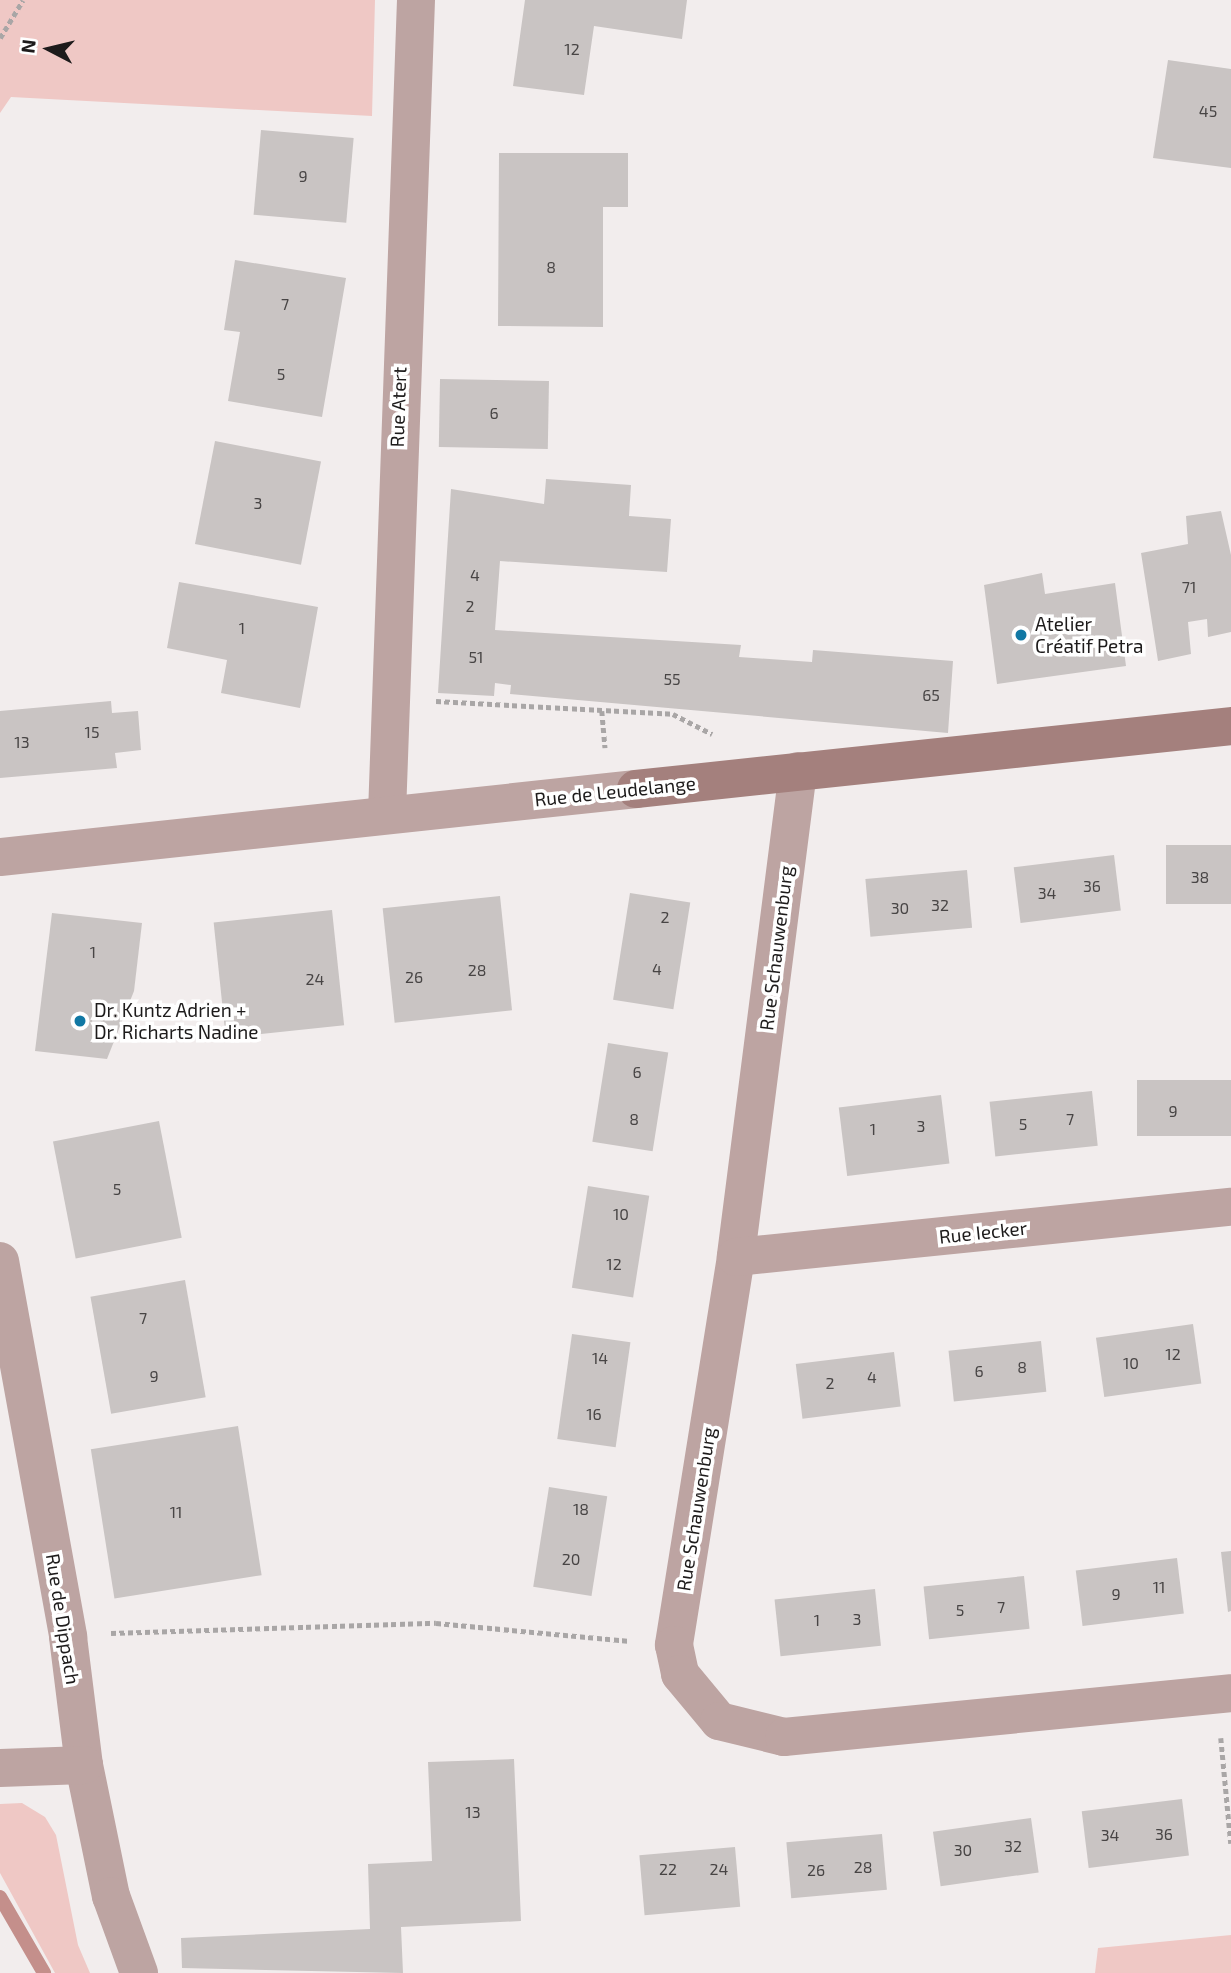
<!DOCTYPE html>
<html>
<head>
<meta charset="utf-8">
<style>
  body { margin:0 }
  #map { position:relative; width:1231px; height:1973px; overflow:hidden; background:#f2eded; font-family:"Exo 2",sans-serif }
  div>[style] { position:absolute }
  .green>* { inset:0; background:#efc8c5 }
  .stream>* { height:14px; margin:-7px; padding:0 7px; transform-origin:7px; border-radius:7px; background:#c48f8b }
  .building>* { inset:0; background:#c9c4c3; transform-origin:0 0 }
  .path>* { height:4.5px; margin-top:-2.25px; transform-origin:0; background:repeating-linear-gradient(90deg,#a9a6a6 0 5px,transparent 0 8.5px) }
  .street>* { height:38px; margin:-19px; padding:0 19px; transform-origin:19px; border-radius:19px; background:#bda4a2 }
  .secondary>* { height:38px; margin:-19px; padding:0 19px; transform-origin:19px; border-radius:19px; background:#a4807d }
  .dots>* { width:19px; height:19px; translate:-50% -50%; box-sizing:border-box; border:4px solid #fff; border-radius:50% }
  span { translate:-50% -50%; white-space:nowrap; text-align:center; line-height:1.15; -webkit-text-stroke:7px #fff; paint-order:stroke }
  .number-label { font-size:16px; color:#484545 }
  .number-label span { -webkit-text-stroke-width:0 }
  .street-label { font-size:19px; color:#1d1b1b }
  .poi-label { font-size:19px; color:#1d1b1b }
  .left { translate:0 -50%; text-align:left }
  .north { position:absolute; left:14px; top:14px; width:70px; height:70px; -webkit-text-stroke:5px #fff; paint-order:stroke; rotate:277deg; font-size:19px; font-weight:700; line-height:28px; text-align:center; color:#1d1b1b }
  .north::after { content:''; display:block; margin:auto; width:24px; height:32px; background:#1d1b1b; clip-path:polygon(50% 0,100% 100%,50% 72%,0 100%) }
</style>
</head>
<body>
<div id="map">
  <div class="green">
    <i style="clip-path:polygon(0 0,375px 0,372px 116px,11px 97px,0 113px)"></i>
    <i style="clip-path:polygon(22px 1803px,45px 1817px,56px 1835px,78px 1945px,90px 1973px,55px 1973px,0 1873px,0 1804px)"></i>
    <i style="clip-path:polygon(1231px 1935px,1231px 1973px,1095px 1973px,1098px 1948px)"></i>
  </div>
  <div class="stream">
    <i style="left:0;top:1897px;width:88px;rotate:59.9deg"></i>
  </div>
  <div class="building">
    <i style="clip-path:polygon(525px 0,687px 0,682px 39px,594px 26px,584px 95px,513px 86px)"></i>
    <i style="clip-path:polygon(1168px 60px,1231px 69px,1231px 168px,1153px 158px)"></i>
    <i style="left:261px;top:130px;width:93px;height:85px;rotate:5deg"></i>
    <i style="clip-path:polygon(499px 153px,628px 153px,628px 207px,603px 207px,603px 327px,498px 326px)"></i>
    <i style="clip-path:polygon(235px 260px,346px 278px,322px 417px,228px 401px,240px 332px,224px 330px)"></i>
    <i style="left:440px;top:379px;width:109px;height:68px;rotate:1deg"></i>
    <i style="left:215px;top:441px;width:108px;height:105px;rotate:11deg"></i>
    <i style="clip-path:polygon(546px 479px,631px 485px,629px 516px,671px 519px,667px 572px,500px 561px,495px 630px,741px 645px,739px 657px,812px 662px,813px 650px,953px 661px,948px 733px,510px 694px,511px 685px,495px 683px,494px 696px,438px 693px,451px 489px,544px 504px)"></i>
    <i style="clip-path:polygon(1221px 511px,1231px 555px,1231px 632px,1208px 637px,1207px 619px,1188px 622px,1191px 654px,1158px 661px,1141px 553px,1188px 544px,1186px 516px)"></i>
    <i style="clip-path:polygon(1042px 573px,1045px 594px,1115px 583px,1126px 666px,997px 684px,984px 585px)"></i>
    <i style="clip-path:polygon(179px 582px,318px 607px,300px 708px,221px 693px,227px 660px,167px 648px)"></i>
    <i style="clip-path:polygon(111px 701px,112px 713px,138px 711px,141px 750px,115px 753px,117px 768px,0 778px,0 711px)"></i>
    <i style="left:1231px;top:845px;width:59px;height:65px;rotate:90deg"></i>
    <i style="left:1114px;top:855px;width:56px;height:101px;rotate:83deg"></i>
    <i style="left:967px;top:870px;width:58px;height:102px;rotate:85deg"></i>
    <i style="left:630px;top:893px;width:61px;height:108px;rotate:9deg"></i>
    <i style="left:500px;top:896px;width:115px;height:118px;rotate:84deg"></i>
    <i style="left:332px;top:910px;width:116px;height:119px;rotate:84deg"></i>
    <i style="clip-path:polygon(52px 913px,142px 923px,134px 991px,107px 1059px,35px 1051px)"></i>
    <i style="left:608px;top:1043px;width:61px;height:100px;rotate:9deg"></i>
    <i style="left:1231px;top:1080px;width:56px;height:94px;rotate:90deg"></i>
    <i style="left:1092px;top:1091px;width:55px;height:103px;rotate:84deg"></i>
    <i style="left:941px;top:1095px;width:69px;height:103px;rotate:83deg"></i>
    <i style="left:159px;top:1121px;width:119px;height:108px;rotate:79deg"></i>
    <i style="left:588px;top:1186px;width:62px;height:103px;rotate:9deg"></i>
    <i style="left:185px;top:1280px;width:119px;height:96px;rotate:80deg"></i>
    <i style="left:1193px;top:1324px;width:60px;height:98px;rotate:82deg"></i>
    <i style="left:572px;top:1334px;width:59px;height:106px;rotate:8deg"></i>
    <i style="left:1041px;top:1341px;width:51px;height:93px;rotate:84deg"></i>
    <i style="left:894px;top:1352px;width:55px;height:99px;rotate:83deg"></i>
    <i style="left:238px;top:1426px;width:151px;height:149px;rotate:81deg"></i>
    <i style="left:549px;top:1487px;width:59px;height:101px;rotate:9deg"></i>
    <i style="clip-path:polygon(1231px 1551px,1231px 1611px,1228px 1612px,1221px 1552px)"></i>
    <i style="left:1177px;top:1558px;width:56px;height:102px;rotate:83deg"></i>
    <i style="left:1024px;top:1576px;width:53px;height:101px;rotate:84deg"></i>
    <i style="left:875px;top:1589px;width:57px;height:101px;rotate:84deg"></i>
    <i style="clip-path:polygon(514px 1759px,521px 1921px,401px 1927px,403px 1973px,182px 1968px,181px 1938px,370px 1929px,368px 1864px,432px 1861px,428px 1762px)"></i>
    <i style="left:1182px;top:1799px;width:57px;height:101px;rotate:83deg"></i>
    <i style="left:1031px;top:1818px;width:55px;height:99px;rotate:82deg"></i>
    <i style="left:882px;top:1834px;width:56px;height:96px;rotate:85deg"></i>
    <i style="left:735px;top:1847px;width:60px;height:96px;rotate:85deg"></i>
  </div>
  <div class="path">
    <i style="left:0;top:38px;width:44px;rotate:-58.8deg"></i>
    <i style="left:436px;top:701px;width:237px;rotate:3.1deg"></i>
    <i style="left:673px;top:714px;width:44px;rotate:27.1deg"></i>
    <i style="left:602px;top:711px;width:37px;rotate:85deg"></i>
    <i style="left:111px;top:1633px;width:325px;rotate:-1.8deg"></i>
    <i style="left:436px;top:1623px;width:195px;rotate:5.3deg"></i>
    <i style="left:1221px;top:1738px;width:106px;rotate:84.6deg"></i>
  </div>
  <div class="street">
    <i style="left:798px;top:771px;width:490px;rotate:97.3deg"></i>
    <i style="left:736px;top:1257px;width:393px;rotate:99.1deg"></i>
    <i style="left:674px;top:1645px;width:30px;rotate:78deg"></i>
    <i style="left:680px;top:1674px;width:61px;rotate:50.3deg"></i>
    <i style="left:719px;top:1721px;width:67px;rotate:13.8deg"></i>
    <i style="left:784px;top:1737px;width:449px;rotate:-5.6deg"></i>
    <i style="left:387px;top:814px;width:815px;rotate:-87.96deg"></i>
    <i style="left:0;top:857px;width:640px;rotate:-6.1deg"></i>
    <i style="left:736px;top:1257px;width:498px;rotate:-5.8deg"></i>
    <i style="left:0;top:1261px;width:382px;rotate:79.7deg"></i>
    <i style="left:68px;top:1637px;width:129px;rotate:82.9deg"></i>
    <i style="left:84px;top:1765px;width:134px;rotate:78.4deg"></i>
    <i style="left:111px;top:1896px;width:82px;rotate:70deg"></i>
    <i style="left:0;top:1768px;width:84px;rotate:-2deg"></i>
  </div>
  <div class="secondary">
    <i style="left:636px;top:789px;width:598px;rotate:-6.04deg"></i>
  </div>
  <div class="dots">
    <i style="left:1021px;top:635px;background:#1178a4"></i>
    <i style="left:80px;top:1021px;background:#1178a4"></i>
  </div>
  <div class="number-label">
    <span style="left:572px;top:49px">12</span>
    <span style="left:1208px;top:111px">45</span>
    <span style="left:303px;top:176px">9</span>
    <span style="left:551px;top:267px">8</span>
    <span style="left:285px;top:304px">7</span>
    <span style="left:281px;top:374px">5</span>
    <span style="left:494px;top:413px">6</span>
    <span style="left:258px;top:503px">3</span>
    <span style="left:475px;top:575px">4</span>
    <span style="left:1189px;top:587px">71</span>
    <span style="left:470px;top:606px">2</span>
    <span style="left:242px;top:628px">1</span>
    <span style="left:476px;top:657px">51</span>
    <span style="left:672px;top:679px">55</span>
    <span style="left:931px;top:695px">65</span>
    <span style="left:92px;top:732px">15</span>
    <span style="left:22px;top:742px">13</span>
    <span style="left:1200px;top:877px">38</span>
    <span style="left:1092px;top:886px">36</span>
    <span style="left:1047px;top:893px">34</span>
    <span style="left:940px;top:905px">32</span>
    <span style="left:900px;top:908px">30</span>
    <span style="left:665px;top:917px">2</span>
    <span style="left:93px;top:952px">1</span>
    <span style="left:657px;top:969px">4</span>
    <span style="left:477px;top:970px">28</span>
    <span style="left:414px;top:977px">26</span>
    <span style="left:315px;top:979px">24</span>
    <span style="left:637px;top:1072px">6</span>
    <span style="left:1173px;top:1111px">9</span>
    <span style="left:634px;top:1119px">8</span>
    <span style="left:1070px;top:1119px">7</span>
    <span style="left:1023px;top:1124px">5</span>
    <span style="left:921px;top:1126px">3</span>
    <span style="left:873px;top:1129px">1</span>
    <span style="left:117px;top:1189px">5</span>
    <span style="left:621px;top:1214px">10</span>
    <span style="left:614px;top:1264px">12</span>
    <span style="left:143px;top:1318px">7</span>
    <span style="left:1173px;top:1354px">12</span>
    <span style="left:600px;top:1358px">14</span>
    <span style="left:1131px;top:1363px">10</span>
    <span style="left:1022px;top:1367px">8</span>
    <span style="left:979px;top:1371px">6</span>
    <span style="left:154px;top:1376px">9</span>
    <span style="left:872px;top:1377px">4</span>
    <span style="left:830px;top:1383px">2</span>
    <span style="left:594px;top:1414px">16</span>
    <span style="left:581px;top:1509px">18</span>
    <span style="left:176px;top:1512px">11</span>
    <span style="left:571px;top:1559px">20</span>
    <span style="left:1159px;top:1587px">11</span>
    <span style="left:1116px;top:1594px">9</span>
    <span style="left:1001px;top:1607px">7</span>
    <span style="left:960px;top:1610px">5</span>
    <span style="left:857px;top:1619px">3</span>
    <span style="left:817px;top:1620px">1</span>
    <span style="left:473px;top:1812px">13</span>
    <span style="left:1164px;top:1834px">36</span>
    <span style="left:1110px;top:1835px">34</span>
    <span style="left:1013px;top:1846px">32</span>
    <span style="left:963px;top:1850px">30</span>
    <span style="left:863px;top:1867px">28</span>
    <span style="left:668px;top:1869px">22</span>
    <span style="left:719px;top:1869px">24</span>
    <span style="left:816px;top:1870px">26</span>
  </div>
  <div class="street-label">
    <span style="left:398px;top:407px;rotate:-88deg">Rue Atert</span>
    <span style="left:615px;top:791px;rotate:-6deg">Rue de Leudelange</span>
    <span style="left:776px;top:948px;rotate:-83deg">Rue Schauwenburg</span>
    <span style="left:983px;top:1232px;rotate:-6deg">Rue Iecker</span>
    <span style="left:696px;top:1509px;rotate:-81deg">Rue Schauwenburg</span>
    <span style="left:63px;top:1619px;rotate:81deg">Rue de Dippach</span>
  </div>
  <div class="poi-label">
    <span class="left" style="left:1035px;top:635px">Atelier<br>Créatif Petra</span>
    <span class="left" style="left:94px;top:1021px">Dr. Kuntz Adrien +<br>Dr. Richarts Nadine</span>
  </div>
  <div class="north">N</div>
</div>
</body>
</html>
